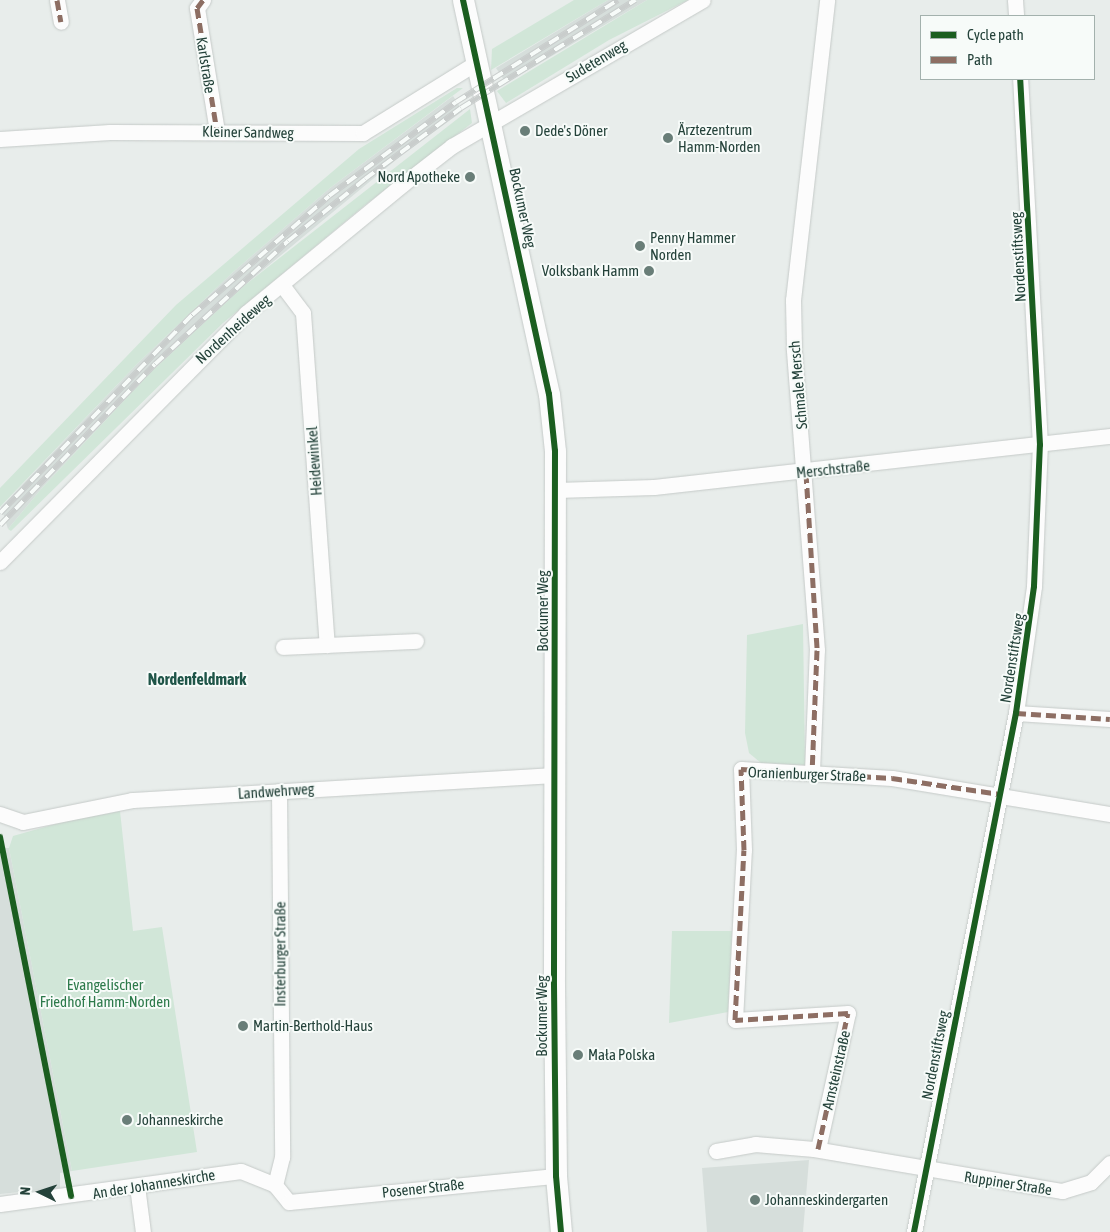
<!DOCTYPE html>
<html>
<head>
<meta charset="utf-8">
<style>
  body { margin:0 }
  #map { position:relative; width:1110px; height:1232px; overflow:hidden; background:#e8edeb; font-family:"Asap Condensed",sans-serif }
  div>[style] { position:absolute }
  .built>* { inset:0; background:#d6dedb }
  .green>* { inset:0; background:#d1e6d8 }
  .roads { filter:drop-shadow(0 0 1px #c5cac8) drop-shadow(0 0 1px #c5cac8) }
  .street>* { height:15px; margin:-7.5px; padding:0 7.5px; transform-origin:7.5px; border-radius:7.5px; background:#fcfcfc }
  .secondary>* { height:21px; margin:-10.5px; padding:0 10.5px; transform-origin:10.5px; border-radius:10.5px; background:#fcfcfc }
  .rail>* { height:5.5px; margin-top:-2.75px; transform-origin:0; background:repeating-linear-gradient(90deg,#f7fbf9 0 11px,#c9cdcc 0 22px); box-sizing:border-box; border-block:1px solid #c9cdcc }
  .quiet>* { height:5px; margin-top:-2.5px; transform-origin:0; background:repeating-linear-gradient(90deg,#8d6e63 0 10px,transparent 0 15px) }
  .cycleway>* { height:6px; margin:-3px; padding:0 3px; transform-origin:3px; border-radius:3px; background:#1b5e20 }
  .dots>* { width:14px; height:14px; translate:-50% -50%; box-sizing:border-box; border:2px solid #f7fbf9; border-radius:50% }
  span { translate:-50% -50%; white-space:nowrap; text-align:center; line-height:1.15; -webkit-text-stroke:4px #f7fbf9; paint-order:stroke }
  .street-label { font-size:15px; color:#24423a }
  .poi-label { font-size:15px; color:#24423a }
  .left { translate:0 -50%; text-align:left }
  .right { translate:-100% -50%; text-align:right }
  .park-label { font-size:15px; color:#2d7a4b }
  .neighbourhood-label { font-size:16px; color:#1f5548; font-weight:700 }
  .legend { position:absolute; left:920px; top:15px; width:175px; height:65px; box-sizing:border-box; background:#f7fbf9; border:1px solid #a3b1ad; margin:0; padding:6px 9px; list-style:none; font-size:15px; color:#24423a }
  .legend li { display:flex; align-items:center; gap:10px; height:25px }
  .legend b { width:25px; border:1px solid #a3b1ad }
  .north { position:absolute; left:15px; top:1167px; width:50px; height:50px; -webkit-text-stroke:4px #f7fbf9; paint-order:stroke; rotate:274deg; font-size:14px; font-weight:700; line-height:20px; text-align:center; color:#24423a }
  .north::after { content:''; display:block; margin:auto; width:18px; height:22px; background:#24423a; clip-path:polygon(50% 0,100% 100%,50% 72%,0 100%) }
</style>
</head>
<body>
<div id="map">
  <div class="built">
    <i style="clip-path:polygon(608px 0,647px 0,506px 83px,496px 68px)"></i>
    <i style="clip-path:polygon(453px 96px,463px 111px,403px 154px,245px 285px,150px 373px,42px 488px,8px 529px,1px 507px,138px 363px,232px 273px,330px 188px)"></i>
    <i style="clip-path:polygon(0 848px,9px 848px,72px 1171px,60px 1173px,60px 1188px,0 1194px)"></i>
    <i style="clip-path:polygon(809px 1160px,803px 1232px,707px 1232px,702px 1168px)"></i>
  </div>
  <div class="green">
    <i style="clip-path:polygon(574px 0,608px 0,491px 70px,492px 49px)"></i>
    <i style="clip-path:polygon(647px 0,688px 0,609px 40px,506px 103px,497px 91px)"></i>
    <i style="clip-path:polygon(457px 88px,463px 88px,330px 188px,232px 273px,138px 363px,0 507px,0 488px,176px 305px,359px 149px)"></i>
    <i style="clip-path:polygon(470px 109px,472px 123px,365px 205px,223px 323px,11px 531px,8px 529px,42px 488px,150px 373px,245px 285px)"></i>
    <i style="clip-path:polygon(803px 624px,805px 765px,761px 763px,749px 753px,745px 733px,747px 635px)"></i>
    <i style="clip-path:polygon(120px 811px,133px 931px,162px 927px,197px 1152px,72px 1171px,9px 848px,13px 836px,66px 821px)"></i>
    <i style="clip-path:polygon(672px 931px,732px 931px,728px 1012px,669px 1023px)"></i>
  </div>
  <div class="roads">
    <div class="street">
      <i style="left:57px;top:0;width:22px;rotate:80deg"></i>
      <i style="left:203px;top:0;width:10px;rotate:127deg"></i>
      <i style="left:197px;top:8px;width:125px;rotate:80.8deg"></i>
      <i style="left:1015px;top:0;width:16px;rotate:86deg"></i>
      <i style="left:0;top:139px;width:110px;rotate:-3.6deg"></i>
      <i style="left:110px;top:132px;width:253px;rotate:0.2deg"></i>
      <i style="left:363px;top:133px;width:133px;rotate:-31.8deg"></i>
      <i style="left:282px;top:285px;width:35px;rotate:53deg"></i>
      <i style="left:303px;top:313px;width:333px;rotate:85.9deg"></i>
      <i style="left:556px;top:490px;width:98px;rotate:-1.8deg"></i>
      <i style="left:654px;top:487px;width:459px;rotate:-6.4deg"></i>
      <i style="left:0;top:562px;width:350px;rotate:-45.3deg"></i>
      <i style="left:246px;top:313px;width:203px;rotate:-39.4deg"></i>
      <i style="left:403px;top:184px;width:62px;rotate:-37.8deg"></i>
      <i style="left:452px;top:146px;width:290px;rotate:-30.2deg"></i>
      <i style="left:283px;top:647px;width:133px;rotate:-2.6deg"></i>
      <i style="left:1016px;top:713px;width:94px;rotate:3.7deg"></i>
      <i style="left:812px;top:772px;width:122px;rotate:-87.7deg"></i>
      <i style="left:817px;top:650px;width:303px;rotate:-94.4deg"></i>
      <i style="left:794px;top:348px;width:48px;rotate:-91.2deg"></i>
      <i style="left:793px;top:300px;width:302px;rotate:-83.5deg"></i>
      <i style="left:279px;top:791px;width:366px;rotate:89.5deg"></i>
      <i style="left:282px;top:1157px;width:29px;rotate:104deg"></i>
      <i style="left:275px;top:1185px;width:22px;rotate:51deg"></i>
      <i style="left:289px;top:1202px;width:268px;rotate:-5.6deg"></i>
      <i style="left:0;top:814px;width:24px;rotate:19deg"></i>
      <i style="left:23px;top:822px;width:111px;rotate:-11.4deg"></i>
      <i style="left:132px;top:800px;width:424px;rotate:-3.4deg"></i>
      <i style="left:818px;top:1149px;width:139px;rotate:-77.6deg"></i>
      <i style="left:848px;top:1013px;width:113px;rotate:176.5deg"></i>
      <i style="left:735px;top:1020px;width:170px;rotate:-87deg"></i>
      <i style="left:744px;top:850px;width:81px;rotate:-92.1deg"></i>
      <i style="left:741px;top:769px;width:151px;rotate:3.4deg"></i>
      <i style="left:892px;top:778px;width:221px;rotate:9.4deg"></i>
      <i style="left:716px;top:1151px;width:40px;rotate:-10deg"></i>
      <i style="left:755px;top:1144px;width:59px;rotate:4.8deg"></i>
      <i style="left:814px;top:1149px;width:252px;rotate:9.6deg"></i>
      <i style="left:1062px;top:1191px;width:30px;rotate:-17deg"></i>
      <i style="left:1091px;top:1182px;width:27px;rotate:-45deg"></i>
      <i style="left:137px;top:1186px;width:46px;rotate:82.6deg"></i>
      <i style="left:0;top:1204px;width:243px;rotate:-7.8deg"></i>
      <i style="left:241px;top:1171px;width:37px;rotate:22deg"></i>
      <i style="left:914px;top:1232px;width:529px;rotate:-78.88deg"></i>
      <i style="left:1016px;top:713px;width:128px;rotate:-81.9deg"></i>
      <i style="left:1034px;top:586px;width:141px;rotate:-87.6deg"></i>
      <i style="left:1040px;top:445px;width:367px;rotate:-93.1deg"></i>
    </div>
    <div class="secondary">
      <i style="left:463px;top:0;width:403px;rotate:77.7deg"></i>
      <i style="left:549px;top:394px;width:57px;rotate:84deg"></i>
      <i style="left:555px;top:451px;width:534px;rotate:90.11deg"></i>
      <i style="left:554px;top:985px;width:191px;rotate:89.4deg"></i>
      <i style="left:556px;top:1176px;width:56px;rotate:84.9deg"></i>
    </div>
  </div>
  <div class="rail">
    <i style="left:0;top:513px;width:276px;rotate:-45.9deg"></i>
    <i style="left:192px;top:315px;width:181px;rotate:-41deg"></i>
    <i style="left:329px;top:196px;width:158px;rotate:-36.5deg"></i>
    <i style="left:456px;top:102px;width:191px;rotate:-32.2deg"></i>
    <i style="left:0;top:525px;width:223px;rotate:-46.1deg"></i>
    <i style="left:155px;top:364px;width:181px;rotate:-42.8deg"></i>
    <i style="left:288px;top:241px;width:99px;rotate:-38.8deg"></i>
    <i style="left:365px;top:179px;width:119px;rotate:-36.5deg"></i>
    <i style="left:461px;top:108px;width:205px;rotate:-31.8deg"></i>
  </div>
  <div class="quiet">
    <i style="left:57px;top:0;width:22px;rotate:80deg"></i>
    <i style="left:203px;top:0;width:10px;rotate:127deg"></i>
    <i style="left:197px;top:8px;width:125px;rotate:80.8deg"></i>
    <i style="left:806px;top:473px;width:177px;rotate:86.4deg"></i>
    <i style="left:817px;top:650px;width:122px;rotate:92.3deg"></i>
    <i style="left:1016px;top:713px;width:94px;rotate:3.7deg"></i>
    <i style="left:818px;top:1149px;width:139px;rotate:-77.6deg"></i>
    <i style="left:848px;top:1013px;width:113px;rotate:176.5deg"></i>
    <i style="left:735px;top:1020px;width:170px;rotate:-87deg"></i>
    <i style="left:744px;top:850px;width:81px;rotate:-92.1deg"></i>
    <i style="left:741px;top:769px;width:151px;rotate:3.4deg"></i>
    <i style="left:892px;top:778px;width:109px;rotate:8.4deg"></i>
  </div>
  <div class="cycleway">
    <i style="left:463px;top:0;width:403px;rotate:77.7deg"></i>
    <i style="left:549px;top:394px;width:57px;rotate:84deg"></i>
    <i style="left:555px;top:451px;width:534px;rotate:90.11deg"></i>
    <i style="left:554px;top:985px;width:191px;rotate:89.4deg"></i>
    <i style="left:556px;top:1176px;width:56px;rotate:84.9deg"></i>
    <i style="left:0;top:837px;width:366px;rotate:78.8deg"></i>
    <i style="left:914px;top:1232px;width:529px;rotate:-78.88deg"></i>
    <i style="left:1016px;top:713px;width:128px;rotate:-81.9deg"></i>
    <i style="left:1034px;top:586px;width:141px;rotate:-87.6deg"></i>
    <i style="left:1040px;top:445px;width:367px;rotate:-93.1deg"></i>
  </div>
  <div class="dots">
    <i style="left:525px;top:131px;background:#697e78"></i>
    <i style="left:668px;top:138px;background:#697e78"></i>
    <i style="left:470px;top:177px;background:#697e78"></i>
    <i style="left:640px;top:246px;background:#697e78"></i>
    <i style="left:649px;top:271px;background:#697e78"></i>
    <i style="left:243px;top:1026px;background:#697e78"></i>
    <i style="left:578px;top:1055px;background:#697e78"></i>
    <i style="left:127px;top:1120px;background:#697e78"></i>
    <i style="left:755px;top:1200px;background:#697e78"></i>
  </div>
  <div class="street-label">
    <span style="left:596px;top:61px;rotate:-31deg">Sudetenweg</span>
    <span style="left:206px;top:65px;rotate:81deg">Karlstraße</span>
    <span style="left:248px;top:132px;rotate:1deg">Kleiner Sandweg</span>
    <span style="left:523px;top:208px;rotate:78deg">Bockumer Weg</span>
    <span style="left:1018px;top:257px;rotate:-93deg">Nordenstiftsweg</span>
    <span style="left:233px;top:329px;rotate:-42deg">Nordenheideweg</span>
    <span style="left:798px;top:385px;rotate:-95deg">Schmale Mersch</span>
    <span style="left:314px;top:461px;rotate:-94deg">Heidewinkel</span>
    <span style="left:833px;top:469px;rotate:-6deg">Merschstraße</span>
    <span style="left:543px;top:611px;rotate:-90deg">Bockumer Weg</span>
    <span style="left:1012px;top:658px;rotate:-81deg">Nordenstiftsweg</span>
    <span style="left:807px;top:774px;rotate:2deg">Oranienburger Straße</span>
    <span style="left:276px;top:791px;rotate:-4deg">Landwehrweg</span>
    <span style="left:280px;top:954px;rotate:-90deg">Insterburger Straße</span>
    <span style="left:542px;top:1016px;rotate:-90deg">Bockumer Weg</span>
    <span style="left:935px;top:1055px;rotate:-79deg">Nordenstiftsweg</span>
    <span style="left:836px;top:1070px;rotate:-77deg">Arnsteinstraße</span>
    <span style="left:1008px;top:1183px;rotate:9deg">Ruppiner Straße</span>
    <span style="left:154px;top:1184px;rotate:-9deg">An der Johanneskirche</span>
    <span style="left:423px;top:1188px;rotate:-6deg">Posener Straße</span>
  </div>
  <div class="poi-label">
    <span class="left" style="left:678px;top:138px">Ärztezentrum<br>Hamm-Norden</span>
    <span class="left" style="left:535px;top:131px">Dede's Döner</span>
    <span class="right" style="left:460px;top:177px">Nord Apotheke</span>
    <span class="left" style="left:650px;top:246px">Penny Hammer<br>Norden</span>
    <span class="right" style="left:639px;top:271px">Volksbank Hamm</span>
    <span class="left" style="left:253px;top:1026px">Martin-Berthold-Haus</span>
    <span class="left" style="left:588px;top:1055px">Mała Polska</span>
    <span class="left" style="left:137px;top:1120px">Johanneskirche</span>
    <span class="left" style="left:765px;top:1200px">Johanneskindergarten</span>
  </div>
  <div class="park-label">
    <span style="left:105px;top:993px">Evangelischer<br>Friedhof Hamm-Norden</span>
  </div>
  <div class="neighbourhood-label">
    <span style="left:197px;top:679px">Nordenfeldmark</span>
  </div>
  <ul class="legend">
  <li><b style="height:6px;background:#1b5e20"></b>Cycle path</li>
  <li><b style="height:6px;background:#8d6e63"></b>Path</li>
  </ul>
  <div class="north">N</div>
</div>
</body>
</html>
